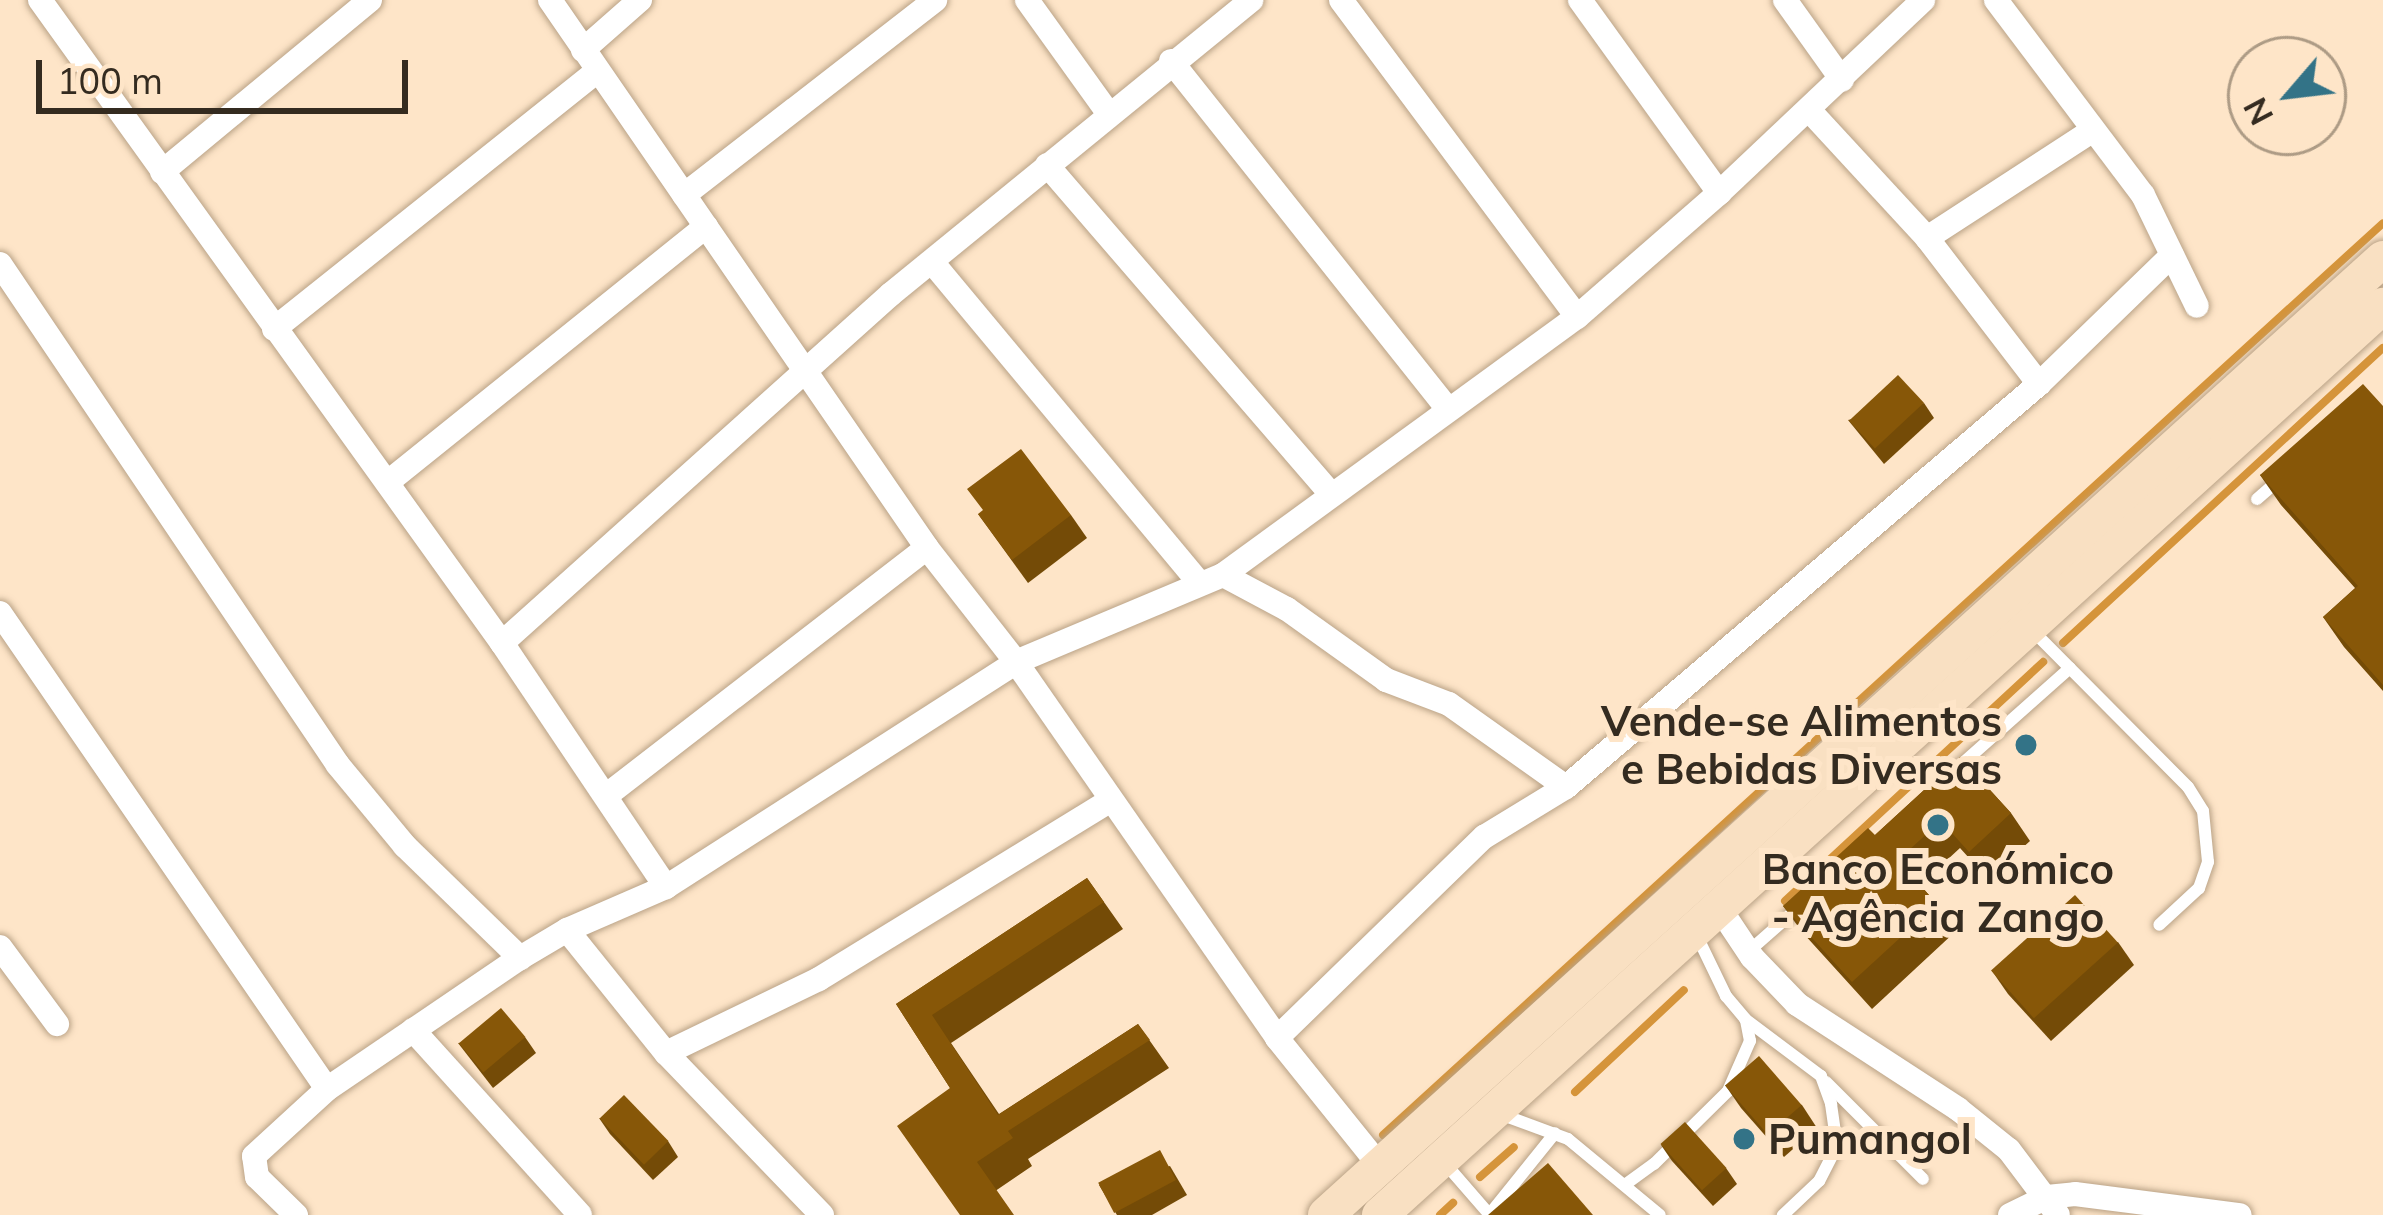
<!DOCTYPE html>
<html>
<head>
<meta charset="utf-8">
<style>
  body { margin:0 }
  #map { position:relative; width:2383px; height:1215px; overflow:hidden; background:#fee5c8; font-family:Mulish,sans-serif }
  div>[style] { position:absolute }
  .stream>* { height:8px; margin:-4px; padding:0 4px; transform-origin:4px; border-radius:4px; background:#d5943a }
  .roads { filter:drop-shadow(0 0 3px #baa387) drop-shadow(0 0 3px #baa387) }
  .lane>* { height:12px; margin:-6px; padding:0 6px; transform-origin:6px; border-radius:6px; background:#fff }
  .street>* { height:24px; margin:-12px; padding:0 12px; transform-origin:12px; border-radius:12px; background:#fff }
  .primary>* { height:36px; margin:-18px; padding:0 18px; transform-origin:18px; border-radius:18px; background:#f9e0c2 }
  .wall>* { inset:0; background:#744b07 }
  .building>* { inset:0; background:#875708; transform-origin:0 0 }
  .dots>* { width:33px; height:33px; translate:-50% -50%; box-sizing:border-box; border:6px solid #fee5c8; border-radius:50% }
  span { translate:-50% -50%; white-space:nowrap; text-align:center; line-height:1.15; -webkit-text-stroke:12px #fee5c8; paint-order:stroke }
  .poi-label { font-size:42px; color:#342b20; font-weight:700 }
  .right { translate:-100% -50%; text-align:right }
  .left { translate:0 -50%; text-align:left }
  .north { position:absolute; left:2227px; top:36px; width:120px; height:120px; box-sizing:border-box; background:#fee5c8; border:3px solid #ad9b85; border-radius:50%; rotate:242deg; font-size:33px; font-weight:700; line-height:48px; text-align:center; color:#342b20 }
  .north::after { content:''; display:block; margin:auto; width:42px; height:54px; background:#337387; clip-path:polygon(50% 0,100% 100%,50% 72%,0 100%) }
  .scale { position:absolute; left:36px; top:60px; width:372px; height:54px; box-sizing:border-box; border:6px solid #342b20; border-top:0; padding-left:15px; font-size:36px; line-height:42px; white-space:nowrap; color:#342b20; -webkit-text-stroke:9px #fee5c8; paint-order:stroke }
</style>
</head>
<body>
<div id="map">
  <div class="stream">
    <i style="left:2063px;top:643px;width:435px;rotate:-42.7deg"></i>
    <i style="left:1785px;top:901px;width:352px;rotate:-42.8deg"></i>
    <i style="left:1575px;top:1092px;width:149px;rotate:-43.1deg"></i>
    <i style="left:1383px;top:1135px;width:1353px;rotate:-42.36deg"></i>
    <i style="left:1480px;top:1177px;width:45px;rotate:-41.4deg"></i>
    <i style="left:1440px;top:1215px;width:18px;rotate:-43deg"></i>
  </div>
  <div class="roads">
    <div class="lane">
      <i style="left:2257px;top:499px;width:29px;rotate:-41deg"></i>
      <i style="left:2032px;top:630px;width:221px;rotate:45.2deg"></i>
      <i style="left:2188px;top:787px;width:28px;rotate:58deg"></i>
      <i style="left:2203px;top:811px;width:51px;rotate:84.4deg"></i>
      <i style="left:2208px;top:862px;width:28px;rotate:109deg"></i>
      <i style="left:2199px;top:888px;width:54px;rotate:137.2deg"></i>
      <i style="left:1954px;top:771px;width:155px;rotate:-41.6deg"></i>
      <i style="left:1697px;top:936px;width:67px;rotate:64.2deg"></i>
      <i style="left:1726px;top:996px;width:30px;rotate:50deg"></i>
      <i style="left:1745px;top:1019px;width:95px;rotate:36.9deg"></i>
      <i style="left:1821px;top:1076px;width:30px;rotate:70deg"></i>
      <i style="left:1831px;top:1104px;width:42px;rotate:81.9deg"></i>
      <i style="left:1837px;top:1146px;width:39px;rotate:117deg"></i>
      <i style="left:1819px;top:1181px;width:50px;rotate:136.6deg"></i>
      <i style="left:1749px;top:951px;width:67px;rotate:-41.3deg"></i>
      <i style="left:1826px;top:1082px;width:137px;rotate:45deg"></i>
      <i style="left:1503px;top:1115px;width:69px;rotate:20.3deg"></i>
      <i style="left:1568px;top:1139px;width:119px;rotate:39.6deg"></i>
      <i style="left:1443px;top:1161px;width:72px;rotate:49deg"></i>
      <i style="left:1626px;top:1184px;width:34px;rotate:-36deg"></i>
      <i style="left:1654px;top:1164px;width:104px;rotate:-44.6deg"></i>
      <i style="left:1728px;top:1091px;width:55px;rotate:-66.3deg"></i>
      <i style="left:1750px;top:1041px;width:21px;rotate:-101deg"></i>
      <i style="left:1489px;top:1215px;width:105px;rotate:-51.2deg"></i>
    </div>
    <div class="street">
      <i style="left:40px;top:0;width:792px;rotate:54.3deg"></i>
      <i style="left:502px;top:643px;width:294px;rotate:56.1deg"></i>
      <i style="left:550px;top:0;width:665px;rotate:55.47deg"></i>
      <i style="left:927px;top:548px;width:145px;rotate:52deg"></i>
      <i style="left:1016px;top:662px;width:458px;rotate:55.2deg"></i>
      <i style="left:1277px;top:1038px;width:164px;rotate:51.2deg"></i>
      <i style="left:1027px;top:0;width:140px;rotate:54.3deg"></i>
      <i style="left:1341px;top:0;width:395px;rotate:53.3deg"></i>
      <i style="left:1580px;top:0;width:238px;rotate:54.2deg"></i>
      <i style="left:1785px;top:0;width:98px;rotate:54.5deg"></i>
      <i style="left:1996px;top:0;width:244px;rotate:53deg"></i>
      <i style="left:2143px;top:195px;width:123px;rotate:64.1deg"></i>
      <i style="left:583px;top:50px;width:76px;rotate:-41.3deg"></i>
      <i style="left:1171px;top:61px;width:445px;rotate:51.5deg"></i>
      <i style="left:1809px;top:110px;width:174px;rotate:47.3deg"></i>
      <i style="left:1927px;top:238px;width:184px;rotate:52.5deg"></i>
      <i style="left:2039px;top:384px;width:185px;rotate:-44.1deg"></i>
      <i style="left:1047px;top:165px;width:433px;rotate:49.2deg"></i>
      <i style="left:162px;top:172px;width:270px;rotate:-39.6deg"></i>
      <i style="left:684px;top:195px;width:318px;rotate:-37.8deg"></i>
      <i style="left:1927px;top:238px;width:198px;rotate:-33deg"></i>
      <i style="left:932px;top:262px;width:415px;rotate:50.2deg"></i>
      <i style="left:0;top:264px;width:604px;rotate:55.99deg"></i>
      <i style="left:338px;top:765px;width:105px;rotate:50.4deg"></i>
      <i style="left:405px;top:846px;width:161px;rotate:44.2deg"></i>
      <i style="left:274px;top:329px;width:413px;rotate:-38.6deg"></i>
      <i style="left:388px;top:482px;width:408px;rotate:-38.8deg"></i>
      <i style="left:1223px;top:575px;width:72px;rotate:28deg"></i>
      <i style="left:1287px;top:609px;width:122px;rotate:35.6deg"></i>
      <i style="left:1386px;top:680px;width:67px;rotate:20.9deg"></i>
      <i style="left:1449px;top:704px;width:143px;rotate:35.4deg"></i>
      <i style="left:0;top:613px;width:577px;rotate:55.51deg"></i>
      <i style="left:502px;top:643px;width:523px;rotate:-41.9deg"></i>
      <i style="left:891px;top:294px;width:465px;rotate:-39.2deg"></i>
      <i style="left:607px;top:795px;width:404px;rotate:-37.7deg"></i>
      <i style="left:1720px;top:909px;width:58px;rotate:56.3deg"></i>
      <i style="left:1752px;top:957px;width:65px;rotate:46.2deg"></i>
      <i style="left:1797px;top:1004px;width:192px;rotate:33.1deg"></i>
      <i style="left:1958px;top:1109px;width:65px;rotate:38.8deg"></i>
      <i style="left:2009px;top:1150px;width:81px;rotate:53deg"></i>
      <i style="left:567px;top:930px;width:158px;rotate:51.2deg"></i>
      <i style="left:666px;top:1053px;width:225px;rotate:46.1deg"></i>
      <i style="left:0;top:947px;width:96px;rotate:53.5deg"></i>
      <i style="left:413px;top:1030px;width:249px;rotate:47.9deg"></i>
      <i style="left:1277px;top:1038px;width:289px;rotate:-44.2deg"></i>
      <i style="left:1484px;top:837px;width:96px;rotate:-31.4deg"></i>
      <i style="left:1566px;top:787px;width:621px;rotate:-40.43deg"></i>
      <i style="left:666px;top:1053px;width:170px;rotate:-25.8deg"></i>
      <i style="left:819px;top:979px;width:341px;rotate:-31.5deg"></i>
      <i style="left:296px;top:1215px;width:54px;rotate:-135.7deg"></i>
      <i style="left:257px;top:1177px;width:21px;rotate:-98deg"></i>
      <i style="left:254px;top:1156px;width:99px;rotate:-42.5deg"></i>
      <i style="left:327px;top:1089px;width:233px;rotate:-34.2deg"></i>
      <i style="left:520px;top:958px;width:55px;rotate:-30.8deg"></i>
      <i style="left:567px;top:930px;width:108px;rotate:-23.5deg"></i>
      <i style="left:666px;top:887px;width:416px;rotate:-32.7deg"></i>
      <i style="left:1016px;top:662px;width:225px;rotate:-22.8deg"></i>
      <i style="left:1223px;top:575px;width:438px;rotate:-36.1deg"></i>
      <i style="left:1577px;top:317px;width:189px;rotate:-41.1deg"></i>
      <i style="left:1719px;top:193px;width:281px;rotate:-43.4deg"></i>
      <i style="left:2010px;top:1215px;width:41px;rotate:-25.9deg"></i>
      <i style="left:2047px;top:1197px;width:28px;rotate:-6deg"></i>
      <i style="left:2075px;top:1194px;width:166px;rotate:7.3deg"></i>
    </div>
    <div class="primary">
      <i style="left:1326px;top:1215px;width:1425px;rotate:-42.13deg"></i>
      <i style="left:1380px;top:1215px;width:1354px;rotate:-42.19deg"></i>
    </div>
  </div>
  <div class="wall">
    <i style="clip-path:polygon(1924px 403px,1934px 418px,1884px 464px,1848px 420px)"></i>
    <i style="clip-path:polygon(2383px 406px,2383px 691px,2344px 647px,2323px 617px,2355px 588px,2281px 505px,2260px 475px)"></i>
    <i style="clip-path:polygon(978px 514px,1071px 515px,1087px 538px,1028px 583px)"></i>
    <i style="clip-path:polygon(1960px 757px,2011px 813px,2030px 841px,1988px 879px,1960px 848px,1920px 885px,1937px 904px,1956px 931px,1872px 1009px,1803px 933px,1783px 906px,1875px 835px)"></i>
    <i style="clip-path:polygon(1087px 878px,1123px 929px,951px 1043px,999px 1114px,1138px 1024px,1169px 1068px,1028px 1159px,1032px 1166px,960px 1215px,950px 1088px,896px 1004px)"></i>
    <i style="clip-path:polygon(2118px 942px,2134px 965px,2051px 1041px,2008px 994px,1992px 971px)"></i>
    <i style="clip-path:polygon(525px 1037px,536px 1053px,493px 1088px,458px 1043px)"></i>
    <i style="clip-path:polygon(1725px 1085px,1802px 1105px,1817px 1128px,1784px 1157px,1741px 1108px)"></i>
    <i style="clip-path:polygon(599px 1118px,668px 1141px,678px 1157px,653px 1180px,610px 1134px)"></i>
    <i style="clip-path:polygon(1661px 1145px,1726px 1168px,1737px 1184px,1713px 1206px,1672px 1161px)"></i>
    <i style="clip-path:polygon(1170px 1166px,1187px 1195px,1152px 1215px,1117px 1215px,1099px 1185px)"></i>
  </div>
  <div class="building">
    <i style="left:1898px;top:375px;width:38px;height:67px;rotate:47deg"></i>
    <i style="clip-path:polygon(2363px 384px,2383px 406px,2383px 685px,2323px 617px,2358px 586px,2260px 475px)"></i>
    <i style="clip-path:polygon(1021px 449px,1071px 515px,1012px 560px,978px 514px,983px 510px,967px 489px)"></i>
    <i style="clip-path:polygon(1960px 757px,2011px 813px,1969px 852px,1941px 821px,1898px 860px,1937px 904px,1852px 982px,1783px 906px,1868px 828px,1875px 835px)"></i>
    <i style="clip-path:polygon(1087px 878px,1104px 902px,932px 1015px,998px 1115px,1138px 1024px,1150px 1040px,1008px 1131px,1013px 1138px,977px 1162px,1014px 1215px,960px 1215px,897px 1126px,950px 1088px,896px 1004px)"></i>
    <i style="left:2075px;top:895px;width:64px;height:113px;rotate:48deg"></i>
    <i style="left:501px;top:1008px;width:38px;height:55px;rotate:50deg"></i>
    <i style="left:1759px;top:1056px;width:65px;height:45px;rotate:49deg"></i>
    <i style="left:624px;top:1095px;width:64px;height:34px;rotate:46deg"></i>
    <i style="left:1685px;top:1122px;width:62px;height:33px;rotate:48deg"></i>
    <i style="left:1160px;top:1150px;width:34px;height:70px;rotate:62deg"></i>
    <i style="clip-path:polygon(1548px 1163px,1593px 1215px,1488px 1215px)"></i>
  </div>
  <div class="dots">
    <i style="left:2026px;top:745px;background:#337387"></i>
    <i style="left:1938px;top:825px;background:#337387"></i>
    <i style="left:1744px;top:1139px;background:#337387"></i>
  </div>
  <div class="poi-label">
    <span class="right" style="left:2002px;top:745px">Vende-se Alimentos<br>e Bebidas Diversas</span>
    <span style="left:1938px;top:893px">Banco Económico<br>- Agência Zango</span>
    <span class="left" style="left:1768px;top:1139px">Pumangol</span>
  </div>
  <div class="north">N</div>
  <div class="scale">100 m</div>
</div>
</body>
</html>
